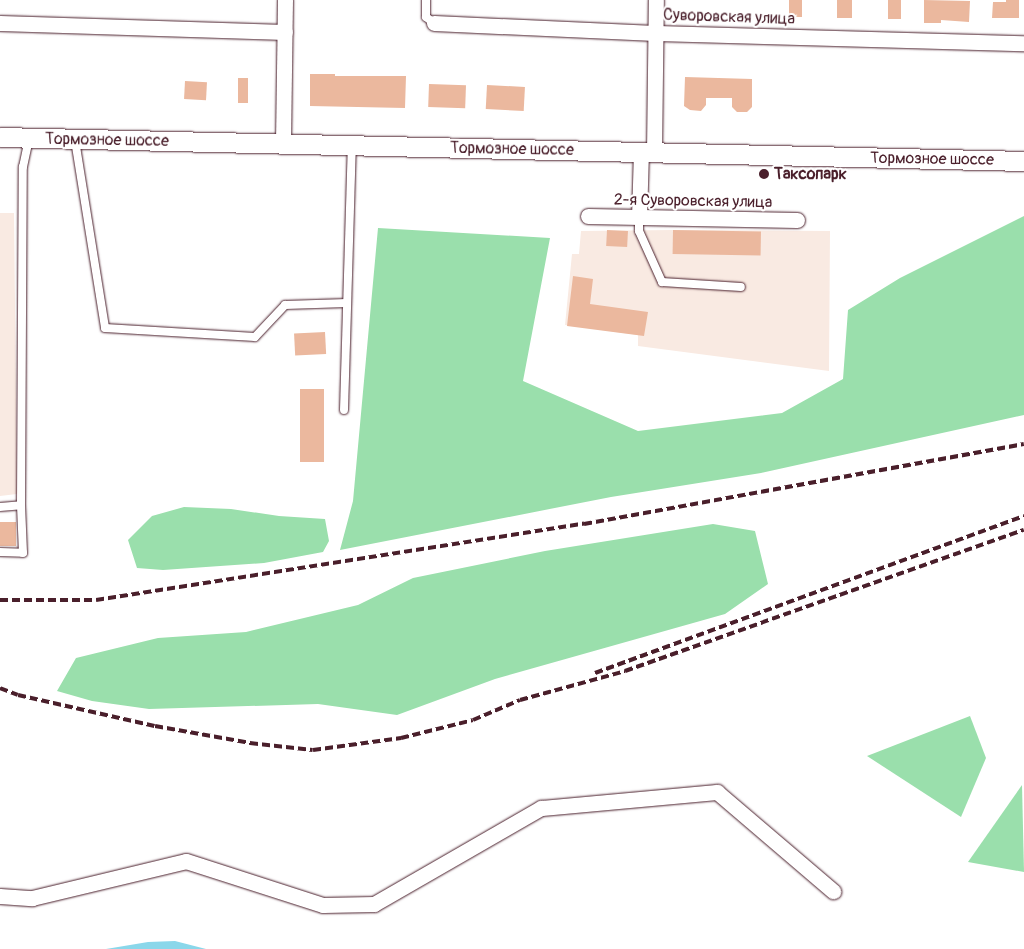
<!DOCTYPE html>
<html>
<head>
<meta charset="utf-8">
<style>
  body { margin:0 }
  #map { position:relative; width:1024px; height:949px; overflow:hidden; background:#fff; font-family:Pangolin,sans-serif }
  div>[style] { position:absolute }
  .built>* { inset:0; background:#f9eae2 }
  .green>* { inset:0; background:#9adfac }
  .water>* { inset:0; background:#8ad7ea }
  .building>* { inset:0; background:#ebb89e; transform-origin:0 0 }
  .roads { filter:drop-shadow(0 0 1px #4a1f2b) drop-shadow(0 0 1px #4a1f2b) }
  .service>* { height:8px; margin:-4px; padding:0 4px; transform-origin:4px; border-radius:4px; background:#fff }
  .minor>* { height:15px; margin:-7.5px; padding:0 7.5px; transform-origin:7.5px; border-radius:7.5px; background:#fff }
  .tertiary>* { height:19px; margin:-9.5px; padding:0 9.5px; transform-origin:9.5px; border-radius:9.5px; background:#fff }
  .rail>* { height:4px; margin-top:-2px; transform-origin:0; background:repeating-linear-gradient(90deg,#4a1f2b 0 8px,transparent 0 12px) }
  .dots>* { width:14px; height:14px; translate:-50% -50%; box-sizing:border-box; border:2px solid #fff; border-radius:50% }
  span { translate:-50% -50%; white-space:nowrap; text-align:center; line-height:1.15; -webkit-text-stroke:4px #fff; paint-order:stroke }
  .street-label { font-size:16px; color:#4a1f2b }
  .poi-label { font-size:16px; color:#4a1f2b; font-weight:700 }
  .left { translate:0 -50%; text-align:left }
</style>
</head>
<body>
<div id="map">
  <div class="built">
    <i style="clip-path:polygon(0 213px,14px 213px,17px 494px,0 496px)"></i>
    <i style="clip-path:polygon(673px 230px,830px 231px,829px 371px,638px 346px,638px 335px,565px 325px,572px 254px,579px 254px,581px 231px)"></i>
  </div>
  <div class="green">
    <i style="clip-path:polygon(1024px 216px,1024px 415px,761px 473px,611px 497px,340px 550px,353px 501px,378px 228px,550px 238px,523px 381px,638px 431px,782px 413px,843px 379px,848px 310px,900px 278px)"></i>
    <i style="clip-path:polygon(184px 507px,231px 509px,279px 516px,325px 519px,329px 541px,323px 552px,264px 563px,163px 570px,137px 568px,128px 540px,152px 516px)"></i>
    <i style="clip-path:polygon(713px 524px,755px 531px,768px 584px,725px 614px,495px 679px,397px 715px,318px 704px,149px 709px,92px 701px,57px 691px,76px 658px,158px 638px,246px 632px,358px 605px,413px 578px,545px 551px)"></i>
    <i style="clip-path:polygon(970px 716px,986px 758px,961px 817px,867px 756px)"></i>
    <i style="clip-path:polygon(1022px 785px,1024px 872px,968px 862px)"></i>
  </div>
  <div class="water">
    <i style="clip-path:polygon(175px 941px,206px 949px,106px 949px,148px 942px)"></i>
  </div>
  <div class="building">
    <i style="left:789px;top:0;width:13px;height:17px"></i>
    <i style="left:837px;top:0;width:15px;height:18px"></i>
    <i style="left:888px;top:0;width:13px;height:19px"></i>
    <i style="clip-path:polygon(924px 0,970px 1px,969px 22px,941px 20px,941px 23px,924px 23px)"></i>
    <i style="clip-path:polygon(1006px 0,1019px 0,1019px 18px,992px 18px,993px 2px,1006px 2px)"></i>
    <i style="clip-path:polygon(310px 74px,335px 74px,335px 76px,406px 76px,405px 108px,310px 106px)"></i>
    <i style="clip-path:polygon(685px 77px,752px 79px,752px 107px,747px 112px,737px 112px,732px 107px,732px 98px,706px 98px,706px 105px,701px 111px,690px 110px,684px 106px)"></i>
    <i style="left:238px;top:78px;width:10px;height:25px"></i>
    <i style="left:185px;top:81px;width:22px;height:18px;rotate:3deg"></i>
    <i style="left:429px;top:84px;width:37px;height:23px;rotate:2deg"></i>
    <i style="left:487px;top:85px;width:38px;height:24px;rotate:3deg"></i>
    <i style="left:607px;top:230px;width:21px;height:16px;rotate:3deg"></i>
    <i style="left:673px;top:230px;width:88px;height:24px;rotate:1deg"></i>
    <i style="clip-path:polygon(573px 276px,593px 279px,590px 304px,648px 312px,644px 336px,567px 326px)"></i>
    <i style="left:325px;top:332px;width:22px;height:31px;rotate:87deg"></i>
    <i style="left:300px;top:389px;width:24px;height:73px"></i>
    <i style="left:0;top:522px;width:16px;height:24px"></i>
  </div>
  <div class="roads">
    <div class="service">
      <i style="left:426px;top:0;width:17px;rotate:90deg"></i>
      <i style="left:426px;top:17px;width:10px;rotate:37deg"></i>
      <i style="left:75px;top:140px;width:190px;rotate:80.9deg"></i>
      <i style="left:105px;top:328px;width:150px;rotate:3.4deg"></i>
      <i style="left:255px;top:337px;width:44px;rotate:-46.8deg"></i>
      <i style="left:285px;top:305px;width:62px;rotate:-1.8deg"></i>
      <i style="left:639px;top:218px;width:13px;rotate:90deg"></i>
      <i style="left:639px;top:231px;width:56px;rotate:65.7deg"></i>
      <i style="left:662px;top:282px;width:79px;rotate:3.6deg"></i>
      <i style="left:344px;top:410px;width:265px;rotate:-88.3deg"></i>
      <i style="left:0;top:507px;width:21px;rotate:-5deg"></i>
      <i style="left:0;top:552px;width:23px;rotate:2deg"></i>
      <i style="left:23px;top:553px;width:48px;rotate:-92.4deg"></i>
      <i style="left:21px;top:505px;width:338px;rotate:-89.7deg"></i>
      <i style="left:23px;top:167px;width:30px;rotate:-78deg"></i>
    </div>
    <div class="minor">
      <i style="left:0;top:23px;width:285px;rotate:1.8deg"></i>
      <i style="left:434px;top:23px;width:221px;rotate:2.6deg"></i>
      <i style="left:655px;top:33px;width:369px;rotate:1.6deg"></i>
      <i style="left:283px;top:143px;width:143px;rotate:-89.2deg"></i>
      <i style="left:654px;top:153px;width:153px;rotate:-89.3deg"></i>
      <i style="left:588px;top:216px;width:209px;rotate:1.1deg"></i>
      <i style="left:639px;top:218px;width:66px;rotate:-88.3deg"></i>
      <i style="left:0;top:896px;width:32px;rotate:4deg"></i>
      <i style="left:32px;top:898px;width:158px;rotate:-13.5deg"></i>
      <i style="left:186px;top:861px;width:144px;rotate:17.8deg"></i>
      <i style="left:323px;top:905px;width:51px;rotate:-1.1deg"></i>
      <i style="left:374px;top:904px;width:193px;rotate:-29.9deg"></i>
      <i style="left:541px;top:808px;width:177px;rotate:-5.2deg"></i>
      <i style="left:717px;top:792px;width:153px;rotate:40.5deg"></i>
    </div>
    <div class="tertiary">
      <i style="left:0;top:137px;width:1024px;rotate:1.34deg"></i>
    </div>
  </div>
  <div class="rail">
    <i style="left:0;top:600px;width:96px"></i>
    <i style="left:96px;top:600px;width:494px;rotate:-8.9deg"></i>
    <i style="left:584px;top:524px;width:447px;rotate:-10.3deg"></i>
    <i style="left:595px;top:673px;width:457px;rotate:-20.1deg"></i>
    <i style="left:0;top:688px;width:19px;rotate:21deg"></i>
    <i style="left:18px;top:695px;width:140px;rotate:12.8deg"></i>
    <i style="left:155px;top:726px;width:97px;rotate:10.1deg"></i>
    <i style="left:250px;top:743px;width:63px;rotate:6.3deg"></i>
    <i style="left:313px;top:750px;width:89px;rotate:-7.8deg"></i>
    <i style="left:401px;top:738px;width:74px;rotate:-14deg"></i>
    <i style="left:473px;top:720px;width:51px;rotate:-23.1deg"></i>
    <i style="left:520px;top:700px;width:109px;rotate:-15.4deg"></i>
    <i style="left:625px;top:671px;width:423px;rotate:-19.5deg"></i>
  </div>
  <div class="dots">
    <i style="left:764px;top:174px;background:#4a1f2b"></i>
  </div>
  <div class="street-label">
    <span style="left:729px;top:17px;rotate:2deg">Суворовская улица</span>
    <span style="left:107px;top:140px;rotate:1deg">Тормозное шоссе</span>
    <span style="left:512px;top:149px;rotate:1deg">Тормозное шоссе</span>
    <span style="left:932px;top:159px;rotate:1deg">Тормозное шоссе</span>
    <span style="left:693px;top:201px;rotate:1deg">2-я Суворовская улица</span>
  </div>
  <div class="poi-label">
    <span class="left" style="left:774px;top:174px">Таксопарк</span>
  </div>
</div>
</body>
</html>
